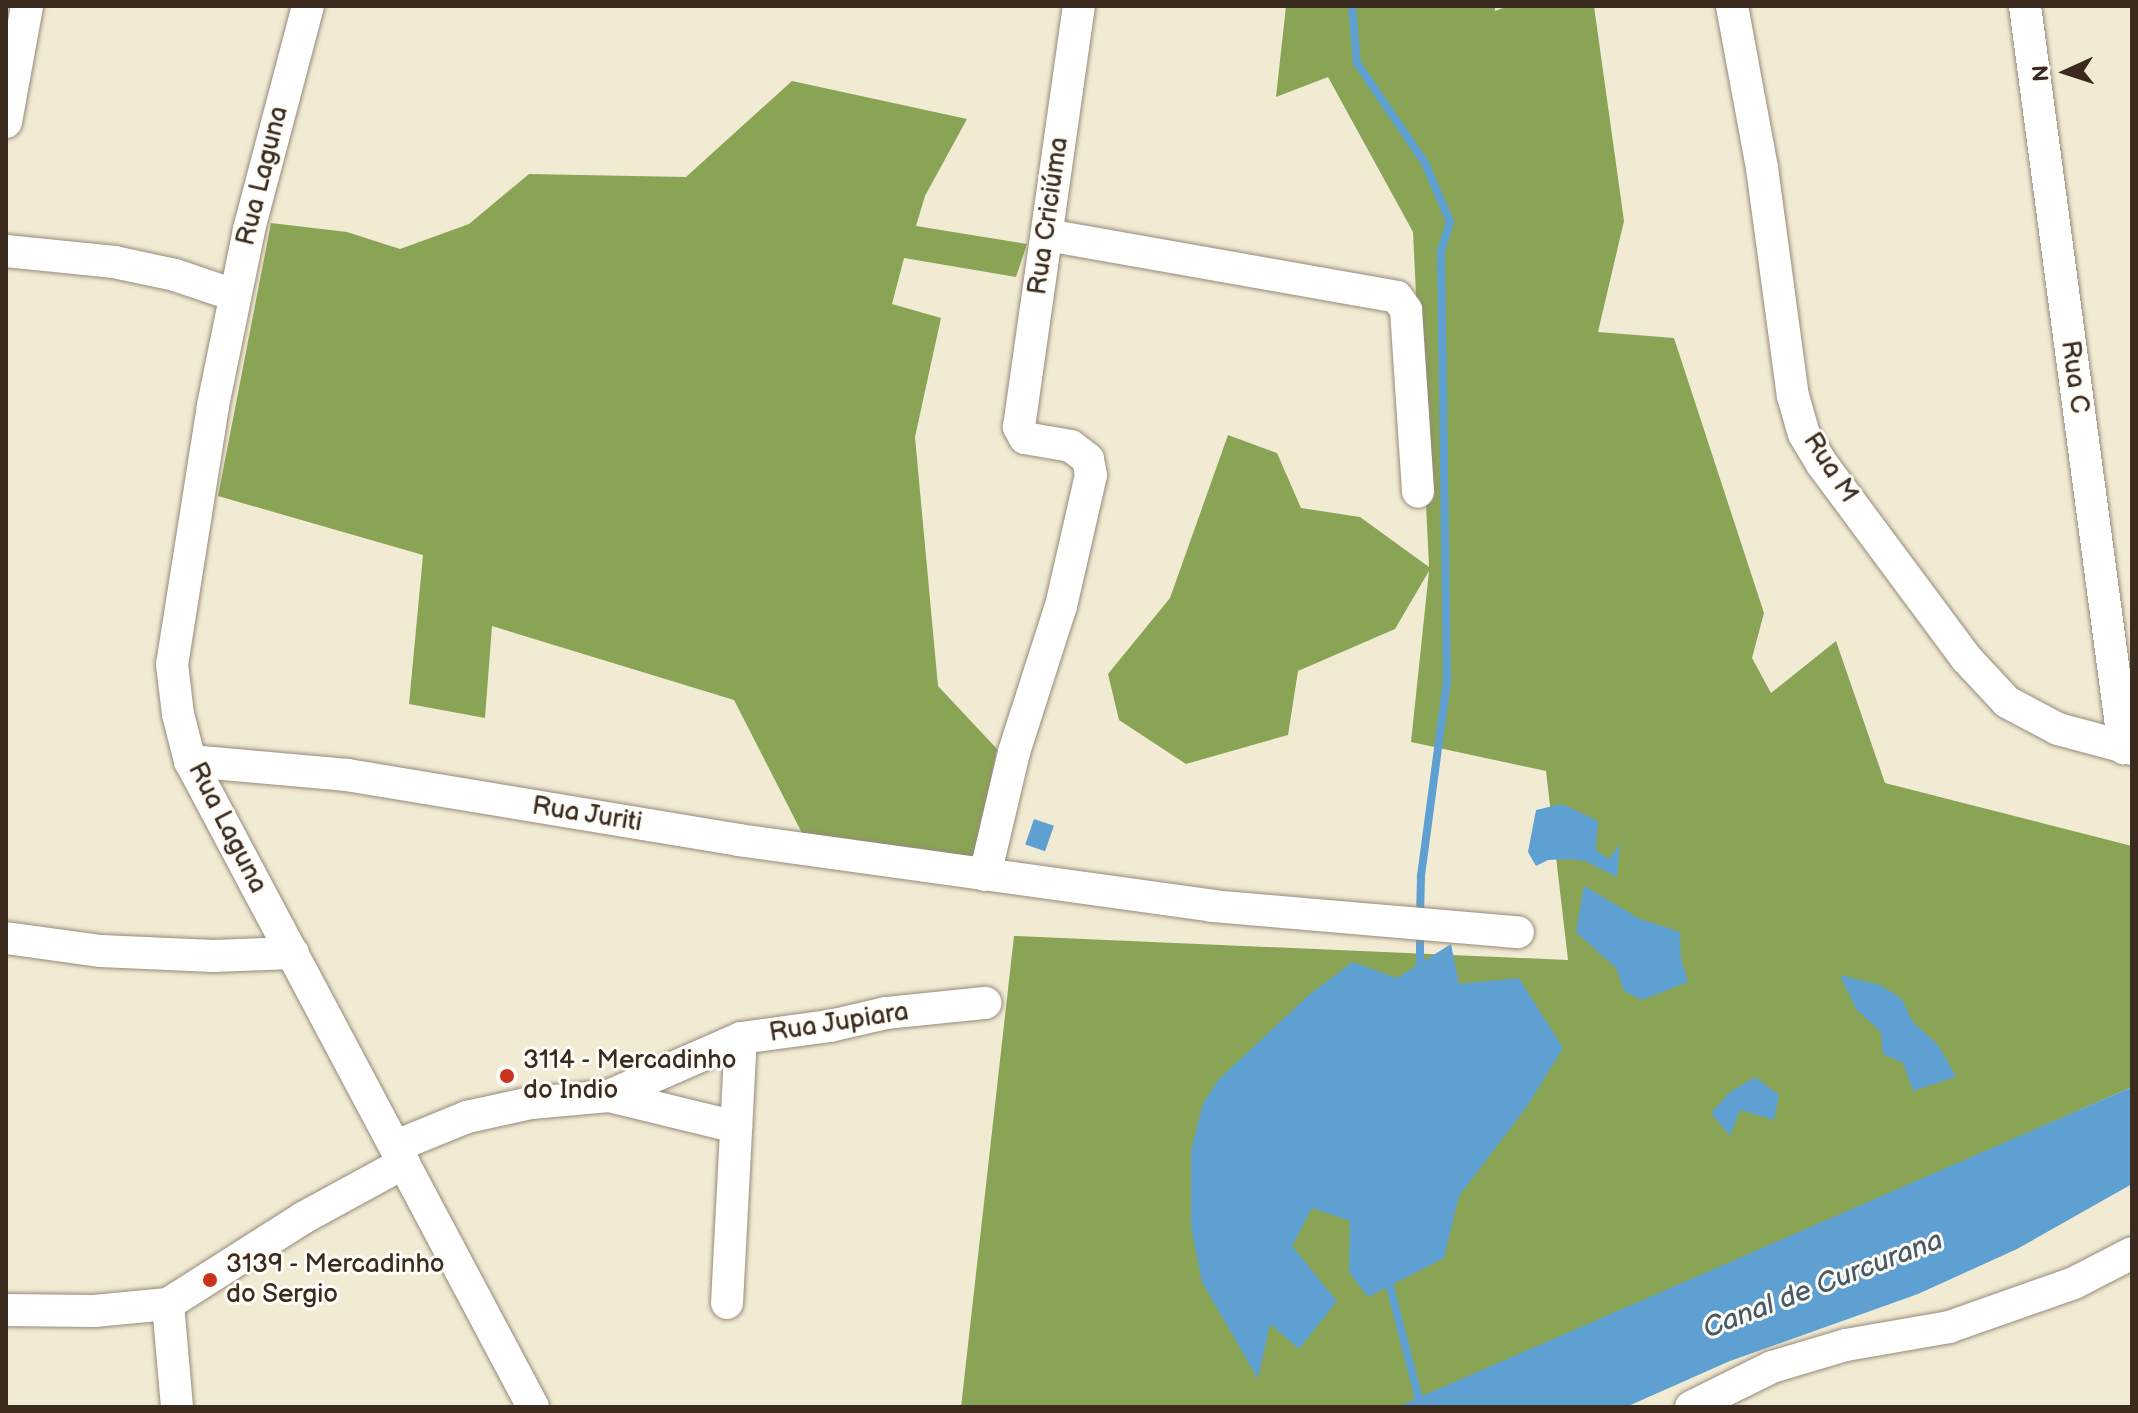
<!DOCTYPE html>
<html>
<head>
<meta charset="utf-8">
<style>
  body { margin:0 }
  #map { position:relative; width:2138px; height:1413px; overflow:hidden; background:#f2ebd4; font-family:"Balsamiq Sans",sans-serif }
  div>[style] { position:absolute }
  .forest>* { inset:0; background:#8aa455 }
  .water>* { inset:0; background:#5ea0d2; transform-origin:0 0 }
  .stream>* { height:8px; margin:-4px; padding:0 4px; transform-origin:4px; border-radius:4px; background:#5ea0d2 }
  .roads { filter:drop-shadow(0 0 2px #968a79) drop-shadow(0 0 2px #968a79) }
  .minor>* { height:32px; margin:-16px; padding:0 16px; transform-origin:16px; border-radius:16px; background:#fff }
  .dots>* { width:22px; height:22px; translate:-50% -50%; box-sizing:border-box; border:4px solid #fdfcf7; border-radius:50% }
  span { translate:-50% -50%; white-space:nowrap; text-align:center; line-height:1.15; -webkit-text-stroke:6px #fdfcf7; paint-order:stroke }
  .street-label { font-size:26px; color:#3b2a1e }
  .poi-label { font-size:26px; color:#3b2a1e }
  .left { translate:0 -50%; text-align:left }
  .water-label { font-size:28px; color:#495966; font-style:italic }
  .frame { position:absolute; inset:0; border:8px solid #3b2a1e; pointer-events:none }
  .north { position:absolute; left:2026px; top:32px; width:80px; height:80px; -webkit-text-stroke:6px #fdfcf7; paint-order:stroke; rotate:267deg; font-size:22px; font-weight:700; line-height:32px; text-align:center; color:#3b2a1e }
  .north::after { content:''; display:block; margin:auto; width:28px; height:36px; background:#3b2a1e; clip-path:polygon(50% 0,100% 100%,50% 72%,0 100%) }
</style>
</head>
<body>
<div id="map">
  <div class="forest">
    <i style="clip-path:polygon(1286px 6px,1495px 6px,1495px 11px,1508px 6px,1594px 6px,1624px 221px,1598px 332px,1674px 338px,1764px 613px,1752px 658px,1771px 693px,1836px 641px,1885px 783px,2132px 846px,2132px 1087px,1405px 1407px,961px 1407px,1014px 936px,1568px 960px,1546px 771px,1411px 742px,1429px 571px,1395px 629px,1298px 671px,1288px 735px,1186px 764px,1119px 720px,1108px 674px,1170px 598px,1228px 435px,1277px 453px,1301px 508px,1360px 517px,1429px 567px,1413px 232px,1328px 77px,1276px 97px)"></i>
    <i style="clip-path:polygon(792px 81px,967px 119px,925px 196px,916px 226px,1027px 244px,1016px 277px,904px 258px,892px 304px,941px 318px,915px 437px,938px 686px,997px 749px,974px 859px,803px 835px,734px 700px,492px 626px,485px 718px,409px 704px,423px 555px,218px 496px,271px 223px,347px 232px,400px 249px,469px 224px,529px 174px,686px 177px)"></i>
  </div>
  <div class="water">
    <i style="clip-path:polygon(1562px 804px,1598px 821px,1596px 850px,1609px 859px,1620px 844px,1617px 877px,1585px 861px,1569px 859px,1548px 860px,1536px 866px,1528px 852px,1536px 810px)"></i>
    <i style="left:1034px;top:819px;width:21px;height:27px;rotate:19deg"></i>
    <i style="clip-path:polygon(1584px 886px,1640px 919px,1680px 932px,1681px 959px,1688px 982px,1642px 1000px,1624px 991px,1616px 968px,1576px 932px)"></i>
    <i style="clip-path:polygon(1451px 944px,1459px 984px,1519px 978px,1563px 1048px,1528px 1105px,1459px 1196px,1444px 1258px,1368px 1297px,1349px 1272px,1350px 1221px,1312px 1208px,1292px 1246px,1337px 1301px,1299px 1349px,1270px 1324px,1258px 1379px,1202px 1282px,1191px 1227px,1191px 1151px,1203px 1104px,1219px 1079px,1310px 994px,1353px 962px,1397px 978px)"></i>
    <i style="clip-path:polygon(1840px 975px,1880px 985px,1902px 999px,1912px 1021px,1939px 1046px,1956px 1077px,1913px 1091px,1903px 1063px,1883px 1054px,1881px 1032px,1856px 1009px)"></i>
    <i style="clip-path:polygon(1755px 1077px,1779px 1095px,1774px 1120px,1740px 1110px,1730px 1136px,1711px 1113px,1730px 1092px)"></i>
    <i style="clip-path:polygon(2132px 1087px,2132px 1184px,2017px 1249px,1918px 1294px,1730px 1361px,1626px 1407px,1397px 1407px)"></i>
  </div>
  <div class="stream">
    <i style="left:1352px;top:6px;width:57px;rotate:85deg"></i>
    <i style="left:1357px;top:63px;width:121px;rotate:55.8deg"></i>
    <i style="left:1425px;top:163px;width:64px;rotate:67deg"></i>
    <i style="left:1450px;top:222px;width:31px;rotate:107deg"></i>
    <i style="left:1441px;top:252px;width:429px;rotate:89.2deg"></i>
    <i style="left:1447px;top:681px;width:197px;rotate:97.6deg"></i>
    <i style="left:1421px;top:876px;width:40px;rotate:91.4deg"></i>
    <i style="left:1420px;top:972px;width:43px;rotate:-90deg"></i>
    <i style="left:1388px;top:1279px;width:132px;rotate:75.5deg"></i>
  </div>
  <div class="roads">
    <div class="minor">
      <i style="left:308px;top:6px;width:232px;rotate:104.8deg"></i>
      <i style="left:249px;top:230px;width:180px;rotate:101.6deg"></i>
      <i style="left:213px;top:406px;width:261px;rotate:99deg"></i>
      <i style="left:172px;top:664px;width:50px;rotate:83.2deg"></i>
      <i style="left:178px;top:714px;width:49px;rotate:75.7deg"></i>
      <i style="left:190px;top:761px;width:731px;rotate:62.03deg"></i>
      <i style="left:1732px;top:6px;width:165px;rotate:79.5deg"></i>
      <i style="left:1762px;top:168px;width:230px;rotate:82.3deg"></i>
      <i style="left:1793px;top:396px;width:40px;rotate:74deg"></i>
      <i style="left:1804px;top:434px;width:35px;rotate:59deg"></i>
      <i style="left:1822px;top:464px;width:242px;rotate:53.4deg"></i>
      <i style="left:1966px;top:658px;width:60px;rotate:47deg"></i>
      <i style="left:2007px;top:702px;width:58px;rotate:27.9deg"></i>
      <i style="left:2058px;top:729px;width:77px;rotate:15.1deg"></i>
      <i style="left:2025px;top:6px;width:749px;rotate:82.4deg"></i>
      <i style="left:6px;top:122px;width:118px;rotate:-79.7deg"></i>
      <i style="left:1047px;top:235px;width:355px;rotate:10deg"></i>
      <i style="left:1397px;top:297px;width:16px;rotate:55deg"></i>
      <i style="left:1406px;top:310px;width:182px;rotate:86.2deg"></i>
      <i style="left:6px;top:251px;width:109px;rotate:5.8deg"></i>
      <i style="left:114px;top:262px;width:62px;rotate:12deg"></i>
      <i style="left:175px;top:275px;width:62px;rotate:18.7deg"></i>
      <i style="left:190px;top:761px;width:158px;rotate:5.1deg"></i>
      <i style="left:347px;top:775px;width:397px;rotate:9.4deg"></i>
      <i style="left:739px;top:840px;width:478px;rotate:7.9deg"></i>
      <i style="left:1212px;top:906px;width:307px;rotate:4.9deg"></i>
      <i style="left:985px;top:875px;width:126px;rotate:-76.7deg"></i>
      <i style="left:1014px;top:752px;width:153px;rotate:-72.2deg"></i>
      <i style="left:1061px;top:606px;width:134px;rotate:-77.1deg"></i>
      <i style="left:1091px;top:475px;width:16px;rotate:-101deg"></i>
      <i style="left:1088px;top:459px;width:21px;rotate:-143deg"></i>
      <i style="left:1071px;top:446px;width:47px;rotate:-170.1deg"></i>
      <i style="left:1025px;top:438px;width:13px;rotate:-119deg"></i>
      <i style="left:1019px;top:427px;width:425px;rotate:-81.9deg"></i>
      <i style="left:6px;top:938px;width:96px;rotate:7.8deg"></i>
      <i style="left:101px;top:951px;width:112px;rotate:2.6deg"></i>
      <i style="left:213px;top:956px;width:80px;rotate:-2.1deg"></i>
      <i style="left:609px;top:1096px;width:131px;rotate:13.7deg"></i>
      <i style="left:396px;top:1146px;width:77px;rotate:-22.2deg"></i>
      <i style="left:467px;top:1117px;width:66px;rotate:-12.3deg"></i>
      <i style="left:531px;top:1103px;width:78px;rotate:-5.1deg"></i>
      <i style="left:609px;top:1096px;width:144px;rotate:-23.7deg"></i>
      <i style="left:741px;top:1038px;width:90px;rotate:-7.7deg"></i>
      <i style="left:830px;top:1026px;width:57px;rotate:-13.1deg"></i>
      <i style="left:886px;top:1013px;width:100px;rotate:-5.8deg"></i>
      <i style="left:727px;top:1303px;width:265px;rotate:-87deg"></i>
      <i style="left:168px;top:1304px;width:103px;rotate:85deg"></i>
      <i style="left:6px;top:1310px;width:88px;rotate:0.7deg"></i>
      <i style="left:94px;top:1311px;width:74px;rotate:-5.4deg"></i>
      <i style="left:168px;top:1304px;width:160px;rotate:-32.5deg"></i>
      <i style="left:303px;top:1218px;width:115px;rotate:-28.6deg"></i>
      <i style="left:1691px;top:1407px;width:90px;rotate:-26.3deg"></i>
      <i style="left:1772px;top:1367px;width:77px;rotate:-16.6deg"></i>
      <i style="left:1846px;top:1345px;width:105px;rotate:-9.9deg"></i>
      <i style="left:1949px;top:1327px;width:133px;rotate:-19.4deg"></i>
      <i style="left:2074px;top:1283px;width:65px;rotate:-27.3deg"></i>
    </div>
  </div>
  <div class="dots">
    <i style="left:507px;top:1076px;background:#c8321e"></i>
    <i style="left:210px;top:1280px;background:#c8321e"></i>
  </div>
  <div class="street-label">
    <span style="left:263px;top:176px;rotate:-76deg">Rua Laguna</span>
    <span style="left:1049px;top:216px;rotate:-82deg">Rua Criciúma</span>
    <span style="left:2074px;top:377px;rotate:82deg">Rua C</span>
    <span style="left:1830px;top:468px;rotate:57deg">Rua M</span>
    <span style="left:587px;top:815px;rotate:9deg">Rua Juriti</span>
    <span style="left:227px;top:828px;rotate:63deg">Rua Laguna</span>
    <span style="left:839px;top:1023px;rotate:-9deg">Rua Jupiara</span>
  </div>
  <div class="poi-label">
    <span class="left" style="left:523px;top:1076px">3114 - Mercadinho<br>do Indio</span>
    <span class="left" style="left:226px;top:1280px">3139 - Mercadinho<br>do Sergio</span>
  </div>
  <div class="water-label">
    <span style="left:1823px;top:1285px;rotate:-21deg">Canal de Curcurana</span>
  </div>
  <div class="frame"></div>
  <div class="north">N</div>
</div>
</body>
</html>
